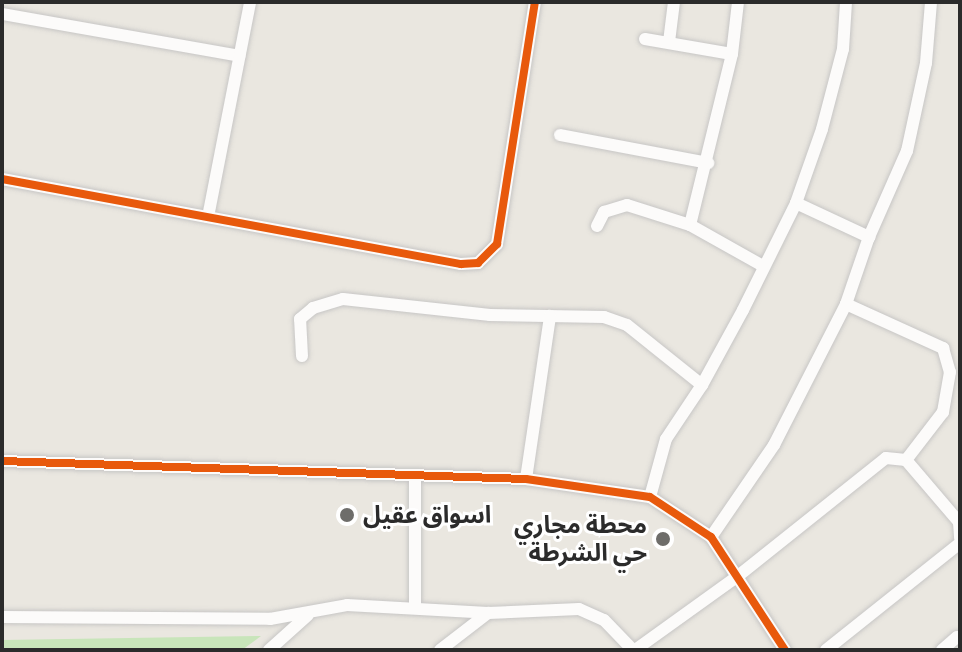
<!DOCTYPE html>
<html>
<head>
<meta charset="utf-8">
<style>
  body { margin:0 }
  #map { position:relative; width:962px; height:652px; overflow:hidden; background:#eae7e0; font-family:"PT Sans Narrow","Noto Sans Arabic",sans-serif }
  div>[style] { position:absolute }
  .green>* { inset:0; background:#c8e5ba }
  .roads { filter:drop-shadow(0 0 2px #c7c6c5) drop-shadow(0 0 2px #c7c6c5) }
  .street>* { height:12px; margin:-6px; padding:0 6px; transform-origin:6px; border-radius:6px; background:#fcfbfa }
  .cycleway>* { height:8px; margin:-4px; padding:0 4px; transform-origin:4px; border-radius:4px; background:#e8590c }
  .dots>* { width:22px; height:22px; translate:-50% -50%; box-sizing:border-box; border:4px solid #fff; border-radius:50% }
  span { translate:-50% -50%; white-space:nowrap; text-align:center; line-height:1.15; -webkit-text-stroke:6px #fff; paint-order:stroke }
  .poi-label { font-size:24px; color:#2b2b2b; font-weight:700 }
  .left { translate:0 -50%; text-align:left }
  .right { translate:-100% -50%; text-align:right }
  .frame { position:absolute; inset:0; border:4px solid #2b2b2b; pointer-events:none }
</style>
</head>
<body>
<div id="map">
  <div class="green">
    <i style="clip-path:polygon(261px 636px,242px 650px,2px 650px,2px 640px)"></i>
  </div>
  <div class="roads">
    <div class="street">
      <i style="left:2px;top:14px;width:241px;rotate:10deg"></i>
      <i style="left:645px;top:39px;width:88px;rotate:9.8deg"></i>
      <i style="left:669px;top:42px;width:40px;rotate:-82.9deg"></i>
      <i style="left:560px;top:135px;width:151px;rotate:10.7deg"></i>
      <i style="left:2px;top:179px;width:467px;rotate:10.5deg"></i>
      <i style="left:461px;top:264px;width:17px;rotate:-3deg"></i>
      <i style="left:478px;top:263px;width:27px;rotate:-45deg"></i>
      <i style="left:497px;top:244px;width:245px;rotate:-81.1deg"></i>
      <i style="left:796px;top:203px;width:81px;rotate:25deg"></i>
      <i style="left:208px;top:217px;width:219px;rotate:-78.9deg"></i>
      <i style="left:690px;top:225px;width:176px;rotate:-76.2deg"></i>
      <i style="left:732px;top:54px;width:52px;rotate:-83.4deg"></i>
      <i style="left:597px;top:226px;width:16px;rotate:-63deg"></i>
      <i style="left:604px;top:212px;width:24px;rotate:-17deg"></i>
      <i style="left:627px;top:205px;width:66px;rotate:17.6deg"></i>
      <i style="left:690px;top:225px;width:84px;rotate:29.3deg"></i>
      <i style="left:846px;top:304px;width:107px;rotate:24.4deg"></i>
      <i style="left:943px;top:348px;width:25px;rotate:74deg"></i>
      <i style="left:950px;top:372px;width:41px;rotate:99.9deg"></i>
      <i style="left:943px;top:412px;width:61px;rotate:127.6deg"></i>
      <i style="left:302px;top:356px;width:37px;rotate:-93deg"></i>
      <i style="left:300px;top:319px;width:17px;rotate:-40deg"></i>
      <i style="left:313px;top:308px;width:31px;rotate:-17deg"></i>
      <i style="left:343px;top:299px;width:148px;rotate:6.2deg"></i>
      <i style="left:490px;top:315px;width:114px;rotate:1deg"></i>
      <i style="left:604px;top:317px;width:24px;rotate:19deg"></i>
      <i style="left:627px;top:325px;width:96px;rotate:38.7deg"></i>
      <i style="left:2px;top:461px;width:524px;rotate:1.97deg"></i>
      <i style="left:526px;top:479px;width:125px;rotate:8.3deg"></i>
      <i style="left:650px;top:497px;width:73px;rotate:33.3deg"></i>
      <i style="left:711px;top:537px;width:135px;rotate:56.8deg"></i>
      <i style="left:526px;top:479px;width:165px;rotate:-81.6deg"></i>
      <i style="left:650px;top:497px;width:60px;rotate:-74.6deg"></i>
      <i style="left:666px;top:439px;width:65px;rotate:-56.3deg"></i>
      <i style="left:702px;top:385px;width:85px;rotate:-61.3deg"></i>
      <i style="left:743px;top:310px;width:119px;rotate:-63.6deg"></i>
      <i style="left:796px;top:203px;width:78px;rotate:-70.6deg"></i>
      <i style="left:822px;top:129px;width:83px;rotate:-75.3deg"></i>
      <i style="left:843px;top:49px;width:47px;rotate:-86.3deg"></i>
      <i style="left:711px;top:537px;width:112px;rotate:-55.6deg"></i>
      <i style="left:774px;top:445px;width:158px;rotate:-62.9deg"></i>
      <i style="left:846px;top:304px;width:71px;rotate:-71.1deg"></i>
      <i style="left:869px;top:237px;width:94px;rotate:-66.2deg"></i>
      <i style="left:907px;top:151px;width:90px;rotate:-77.8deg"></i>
      <i style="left:926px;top:63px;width:61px;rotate:-85.3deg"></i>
      <i style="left:415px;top:608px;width:133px;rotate:-90deg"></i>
      <i style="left:2px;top:617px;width:268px;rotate:0.4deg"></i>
      <i style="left:270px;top:619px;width:78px;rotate:-10.3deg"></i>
      <i style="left:347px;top:605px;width:141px;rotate:3.2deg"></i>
      <i style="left:488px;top:613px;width:91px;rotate:-2.5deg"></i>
      <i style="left:579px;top:609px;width:27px;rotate:24deg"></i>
      <i style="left:604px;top:620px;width:42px;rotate:46deg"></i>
      <i style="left:269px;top:650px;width:52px;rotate:-41.9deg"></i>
      <i style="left:440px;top:650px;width:61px;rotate:-37.6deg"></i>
      <i style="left:635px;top:650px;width:127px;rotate:-35.7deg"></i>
      <i style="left:738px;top:576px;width:189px;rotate:-38.6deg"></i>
      <i style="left:886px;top:458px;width:20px;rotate:6deg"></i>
      <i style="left:906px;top:460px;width:82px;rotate:49.5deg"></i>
      <i style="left:959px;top:522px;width:16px;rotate:86deg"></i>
      <i style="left:826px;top:650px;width:171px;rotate:-38.6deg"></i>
      <i style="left:942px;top:650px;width:20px;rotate:-41deg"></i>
    </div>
  </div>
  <div class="cycleway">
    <i style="left:2px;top:179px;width:467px;rotate:10.5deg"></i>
    <i style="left:461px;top:264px;width:17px;rotate:-3deg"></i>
    <i style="left:478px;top:263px;width:27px;rotate:-45deg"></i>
    <i style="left:497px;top:244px;width:245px;rotate:-81.1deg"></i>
    <i style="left:2px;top:461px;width:524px;rotate:1.97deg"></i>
    <i style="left:526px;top:479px;width:125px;rotate:8.3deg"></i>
    <i style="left:650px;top:497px;width:73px;rotate:33.3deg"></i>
    <i style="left:711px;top:537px;width:135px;rotate:56.8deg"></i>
  </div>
  <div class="dots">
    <i style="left:347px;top:515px;background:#6e6d6a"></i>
    <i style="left:663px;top:539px;background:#6e6d6a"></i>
  </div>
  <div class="poi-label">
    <span class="left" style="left:363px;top:515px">اسواق عقيل</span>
    <span class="right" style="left:647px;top:539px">محطة مجاري<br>حي الشرطة</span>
  </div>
  <div class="frame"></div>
</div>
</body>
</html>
